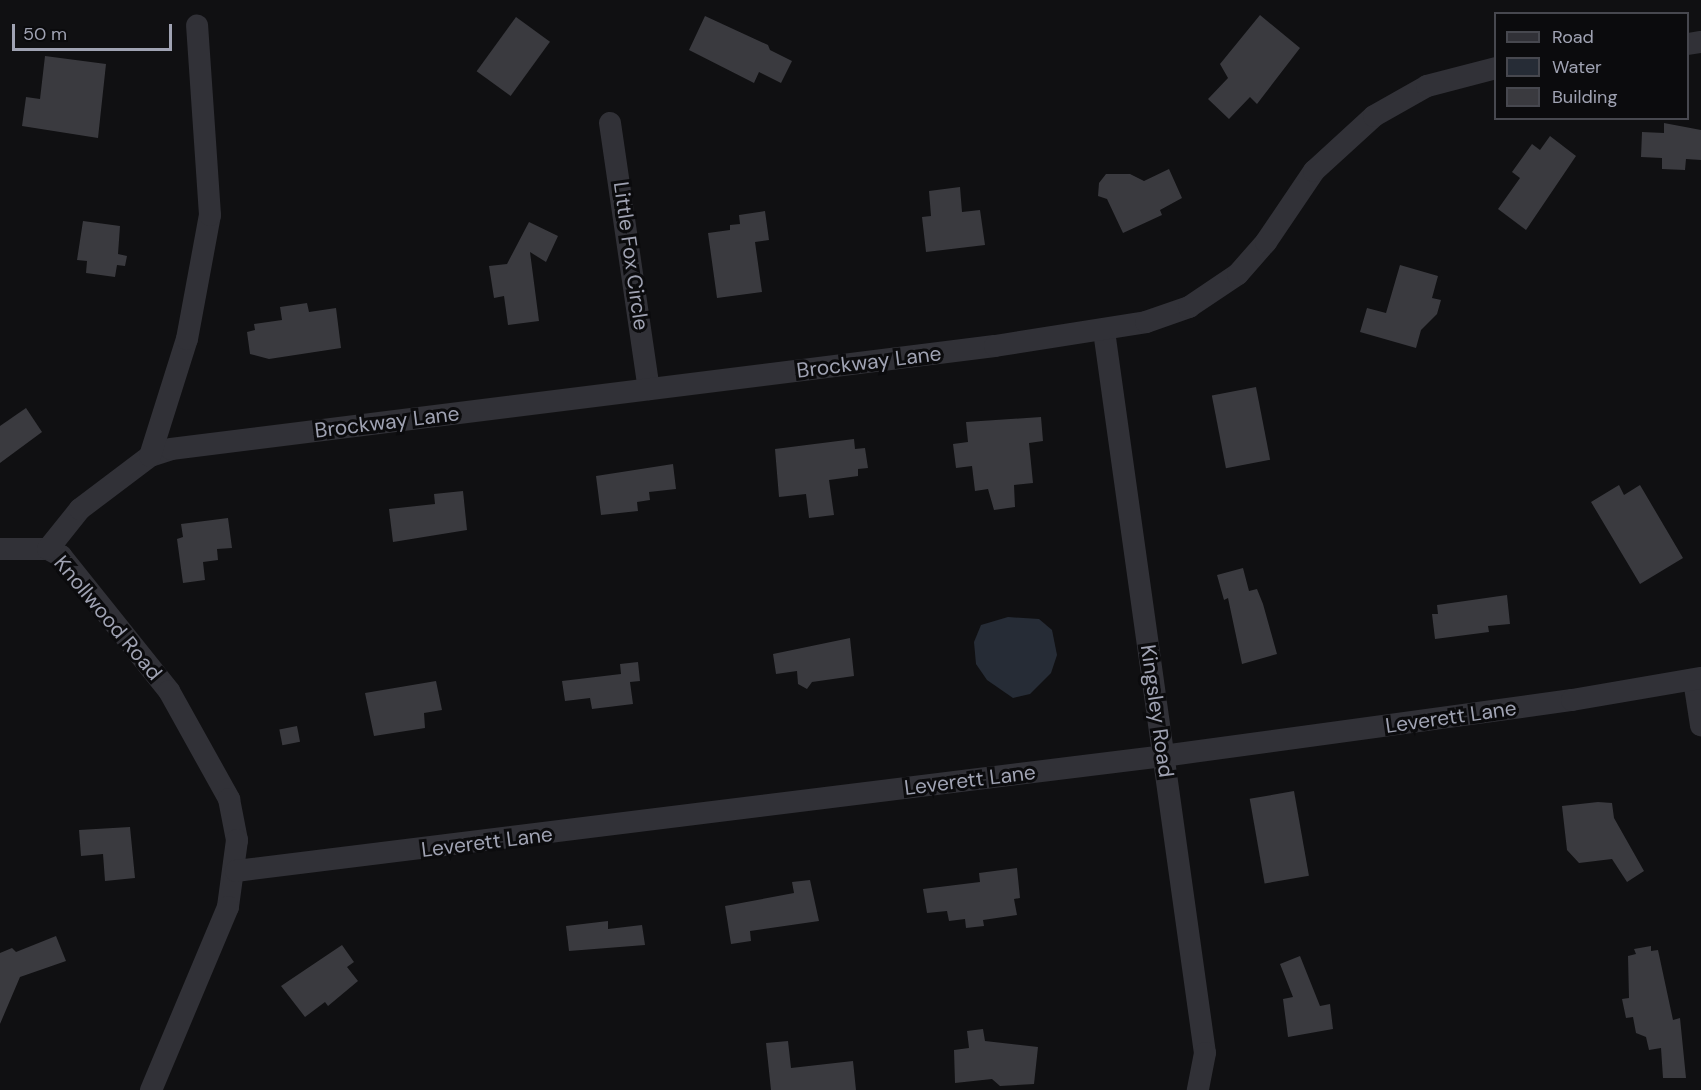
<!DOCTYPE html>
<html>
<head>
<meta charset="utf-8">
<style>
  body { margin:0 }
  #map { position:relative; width:1701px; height:1090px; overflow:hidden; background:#101012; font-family:"DM Sans",sans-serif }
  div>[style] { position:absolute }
  .water>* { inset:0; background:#262c36 }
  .building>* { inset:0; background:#3a3a3f; transform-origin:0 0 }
  .minor>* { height:22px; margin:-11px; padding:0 11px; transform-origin:11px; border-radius:11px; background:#313137 }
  span { translate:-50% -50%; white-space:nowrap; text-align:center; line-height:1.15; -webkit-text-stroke:6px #0b0b0d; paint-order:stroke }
  .street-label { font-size:21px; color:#a0a3b3 }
  .legend { position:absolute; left:1494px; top:12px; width:195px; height:108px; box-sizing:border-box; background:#0b0b0d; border:2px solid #47484f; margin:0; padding:8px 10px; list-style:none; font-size:18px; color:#a0a3b3 }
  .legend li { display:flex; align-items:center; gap:12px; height:30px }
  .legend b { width:30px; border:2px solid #47484f }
  .scale { position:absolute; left:12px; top:24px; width:160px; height:27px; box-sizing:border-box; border:3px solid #a0a3b3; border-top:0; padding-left:8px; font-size:18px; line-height:21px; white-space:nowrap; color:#a0a3b3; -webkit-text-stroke:4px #0b0b0d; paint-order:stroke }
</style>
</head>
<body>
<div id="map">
  <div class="water">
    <i style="clip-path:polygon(1008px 617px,1039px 619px,1052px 630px,1057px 655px,1051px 673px,1030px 694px,1013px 698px,987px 680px,976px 664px,974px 642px,981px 625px)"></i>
  </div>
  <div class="building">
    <i style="clip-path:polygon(1260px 15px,1300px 48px,1257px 104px,1250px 97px,1229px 119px,1208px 99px,1228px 78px,1220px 64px)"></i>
    <i style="clip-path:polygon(705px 16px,768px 45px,770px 50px,792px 61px,781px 83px,759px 72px,754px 83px,689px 50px)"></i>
    <i style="left:516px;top:17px;width:42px;height:67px;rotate:36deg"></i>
    <i style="clip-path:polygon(45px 56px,106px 64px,98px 138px,22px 126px,26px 97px,40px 99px)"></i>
    <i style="clip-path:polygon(1664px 123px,1701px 130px,1701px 160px,1686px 159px,1685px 170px,1662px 169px,1662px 158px,1641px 157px,1642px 132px,1664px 133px)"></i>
    <i style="clip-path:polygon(1550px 136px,1576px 156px,1526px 230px,1498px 209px,1520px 178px,1512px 172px,1532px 144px,1540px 150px)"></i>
    <i style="clip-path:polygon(1169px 169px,1182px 198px,1160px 210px,1162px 215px,1123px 233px,1107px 199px,1098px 196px,1099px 183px,1106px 174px,1130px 174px,1144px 181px)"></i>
    <i style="clip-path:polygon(960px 187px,962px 212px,980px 210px,985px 245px,926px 252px,922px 217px,931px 216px,929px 191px)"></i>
    <i style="clip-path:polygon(765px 211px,769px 240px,755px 242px,762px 292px,717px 298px,708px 233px,730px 230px,730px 225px,740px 224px,739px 215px)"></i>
    <i style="clip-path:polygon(83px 221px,120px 226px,118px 254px,127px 256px,125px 266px,117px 265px,115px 277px,86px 273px,87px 261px,77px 260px)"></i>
    <i style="clip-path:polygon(529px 222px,558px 236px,546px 262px,530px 252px,539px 321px,508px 325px,504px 296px,494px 298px,489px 266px,507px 264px)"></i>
    <i style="clip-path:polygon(1400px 265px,1438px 276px,1432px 298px,1441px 300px,1437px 314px,1421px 330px,1416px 348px,1360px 332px,1367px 308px,1386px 313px)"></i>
    <i style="clip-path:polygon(307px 303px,309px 312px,336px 308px,341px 348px,269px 359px,250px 354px,247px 332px,255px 330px,254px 324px,282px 320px,280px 307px)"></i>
    <i style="left:1256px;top:387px;width:74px;height:45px;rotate:79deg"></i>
    <i style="clip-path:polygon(26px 408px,42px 432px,0 463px,0 426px)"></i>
    <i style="clip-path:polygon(1041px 417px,1043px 441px,1029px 443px,1033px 483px,1014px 485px,1015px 507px,994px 510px,988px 489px,975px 491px,972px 466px,956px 468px,953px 444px,968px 442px,966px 422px)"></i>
    <i style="clip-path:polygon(854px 439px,855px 449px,865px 448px,868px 468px,858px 469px,858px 476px,829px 480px,834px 515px,809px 518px,806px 494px,779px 497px,775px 449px)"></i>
    <i style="clip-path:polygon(673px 464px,676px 489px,649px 492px,650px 500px,637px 502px,638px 511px,601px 515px,596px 476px)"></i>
    <i style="clip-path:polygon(1619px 485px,1624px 495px,1640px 485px,1683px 558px,1640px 584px,1591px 502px)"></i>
    <i style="clip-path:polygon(463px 491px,467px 530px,393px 542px,389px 509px,435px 504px,434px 494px)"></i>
    <i style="clip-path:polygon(228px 518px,232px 548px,217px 549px,218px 560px,203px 562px,205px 580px,183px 583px,177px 539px,183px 537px,181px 524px)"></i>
    <i style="clip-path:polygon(1243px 568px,1249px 591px,1257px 589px,1263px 604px,1277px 654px,1242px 664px,1228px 598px,1224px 600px,1217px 575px)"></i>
    <i style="clip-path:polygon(1507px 595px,1510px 624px,1488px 626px,1489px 632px,1435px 639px,1432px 614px,1438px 614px,1437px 605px)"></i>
    <i style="clip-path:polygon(850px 638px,854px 676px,812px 682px,807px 689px,798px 684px,797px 671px,776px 674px,773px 654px)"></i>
    <i style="clip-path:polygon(638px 662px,640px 681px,630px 682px,633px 704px,592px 709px,590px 698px,565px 701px,562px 681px,621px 674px,620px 664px)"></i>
    <i style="clip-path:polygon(436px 681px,442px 710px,424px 713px,425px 728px,374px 736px,365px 693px)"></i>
    <i style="left:297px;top:726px;width:16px;height:18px;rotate:79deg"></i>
    <i style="left:1294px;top:791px;width:86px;height:45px;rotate:80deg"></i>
    <i style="clip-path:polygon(1598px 802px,1612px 803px,1614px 818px,1644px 871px,1627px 882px,1612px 859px,1579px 863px,1567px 850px,1562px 806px)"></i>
    <i style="clip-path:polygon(130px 827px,135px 878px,105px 881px,103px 854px,81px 856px,79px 830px)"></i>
    <i style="clip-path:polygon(1017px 868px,1020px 898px,1014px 899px,1017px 915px,983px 920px,984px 926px,966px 928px,965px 919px,949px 921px,947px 911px,927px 913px,923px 889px,980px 882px,979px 873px)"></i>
    <i style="clip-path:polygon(810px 880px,819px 921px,750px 931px,751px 941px,731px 944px,725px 906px,794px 893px,792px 882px)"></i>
    <i style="clip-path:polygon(608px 921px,608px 929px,642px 925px,645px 945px,569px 951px,566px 926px)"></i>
    <i style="clip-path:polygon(56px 936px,66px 961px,20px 977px,0 1024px,0 953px,12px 948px,16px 952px)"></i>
    <i style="clip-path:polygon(342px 945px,354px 962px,347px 967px,358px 981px,328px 1006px,325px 1002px,305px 1017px,281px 986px)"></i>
    <i style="clip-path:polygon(1651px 946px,1651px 951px,1658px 950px,1673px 1020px,1680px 1018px,1686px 1078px,1663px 1078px,1661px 1048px,1649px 1050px,1646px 1037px,1636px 1033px,1633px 1017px,1626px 1018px,1622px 999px,1629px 998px,1628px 956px,1636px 954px,1634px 949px)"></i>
    <i style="clip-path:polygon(1300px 956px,1320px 1006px,1330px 1004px,1333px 1029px,1288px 1037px,1283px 999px,1293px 997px,1280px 964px)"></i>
    <i style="clip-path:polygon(983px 1029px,985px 1041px,1038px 1047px,1034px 1084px,1000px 1086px,992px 1079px,955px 1083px,954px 1050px,969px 1048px,967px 1031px)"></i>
    <i style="clip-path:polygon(788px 1041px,791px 1068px,853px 1061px,856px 1090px,771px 1090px,766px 1043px)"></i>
  </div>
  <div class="minor">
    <i style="left:1688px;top:44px;width:13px;rotate:-9deg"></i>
    <i style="left:610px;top:123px;width:269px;rotate:81.7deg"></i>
    <i style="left:1104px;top:331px;width:729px;rotate:82.04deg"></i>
    <i style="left:1205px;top:1053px;width:38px;rotate:101deg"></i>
    <i style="left:150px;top:456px;width:22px;rotate:-18deg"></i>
    <i style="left:171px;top:449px;width:830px;rotate:-7.13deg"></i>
    <i style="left:995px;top:346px;width:153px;rotate:-9deg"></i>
    <i style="left:1146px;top:322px;width:46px;rotate:-19.2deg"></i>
    <i style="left:1189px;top:307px;width:59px;rotate:-34deg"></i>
    <i style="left:1238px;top:274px;width:43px;rotate:-48.8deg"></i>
    <i style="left:1266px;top:242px;width:86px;rotate:-55.9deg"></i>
    <i style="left:1314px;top:171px;width:81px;rotate:-42.5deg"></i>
    <i style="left:1374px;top:116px;width:61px;rotate:-29.5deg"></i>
    <i style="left:1427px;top:86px;width:71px;rotate:-14.6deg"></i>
    <i style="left:0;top:549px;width:48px"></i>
    <i style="left:48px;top:549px;width:15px;rotate:28deg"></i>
    <i style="left:61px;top:556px;width:173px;rotate:51.3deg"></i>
    <i style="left:169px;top:691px;width:124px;rotate:60.9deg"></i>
    <i style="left:229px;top:799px;width:42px;rotate:79deg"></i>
    <i style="left:237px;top:840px;width:68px;rotate:97.7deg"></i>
    <i style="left:228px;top:907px;width:199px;rotate:112.8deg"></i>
    <i style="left:48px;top:549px;width:51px;rotate:-51.3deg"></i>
    <i style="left:80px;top:509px;width:88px;rotate:-37.1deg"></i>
    <i style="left:150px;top:456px;width:123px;rotate:-72.5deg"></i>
    <i style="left:187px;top:339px;width:126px;rotate:-79.5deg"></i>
    <i style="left:210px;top:215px;width:190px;rotate:-93.9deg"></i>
    <i style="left:1694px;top:680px;width:46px;rotate:81.2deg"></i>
    <i style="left:236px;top:871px;width:934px;rotate:-7.07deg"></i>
    <i style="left:1163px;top:756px;width:413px;rotate:-7.8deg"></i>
    <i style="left:1572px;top:700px;width:131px;rotate:-9.7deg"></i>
  </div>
  <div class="street-label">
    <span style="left:631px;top:256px;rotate:82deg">Little Fox Circle</span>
    <span style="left:869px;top:362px;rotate:-7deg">Brockway Lane</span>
    <span style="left:387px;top:422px;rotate:-7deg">Brockway Lane</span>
    <span style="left:108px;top:618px;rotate:50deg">Knollwood Road</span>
    <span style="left:1157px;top:711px;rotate:82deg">Kingsley Road</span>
    <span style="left:1451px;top:717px;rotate:-8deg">Leverett Lane</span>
    <span style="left:970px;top:780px;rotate:-7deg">Leverett Lane</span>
    <span style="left:487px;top:842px;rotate:-7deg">Leverett Lane</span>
  </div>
  <ul class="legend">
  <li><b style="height:8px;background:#313137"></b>Road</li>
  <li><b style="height:16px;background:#262c36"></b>Water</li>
  <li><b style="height:16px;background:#3a3a3f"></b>Building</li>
  </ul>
  <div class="scale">50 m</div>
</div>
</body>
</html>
